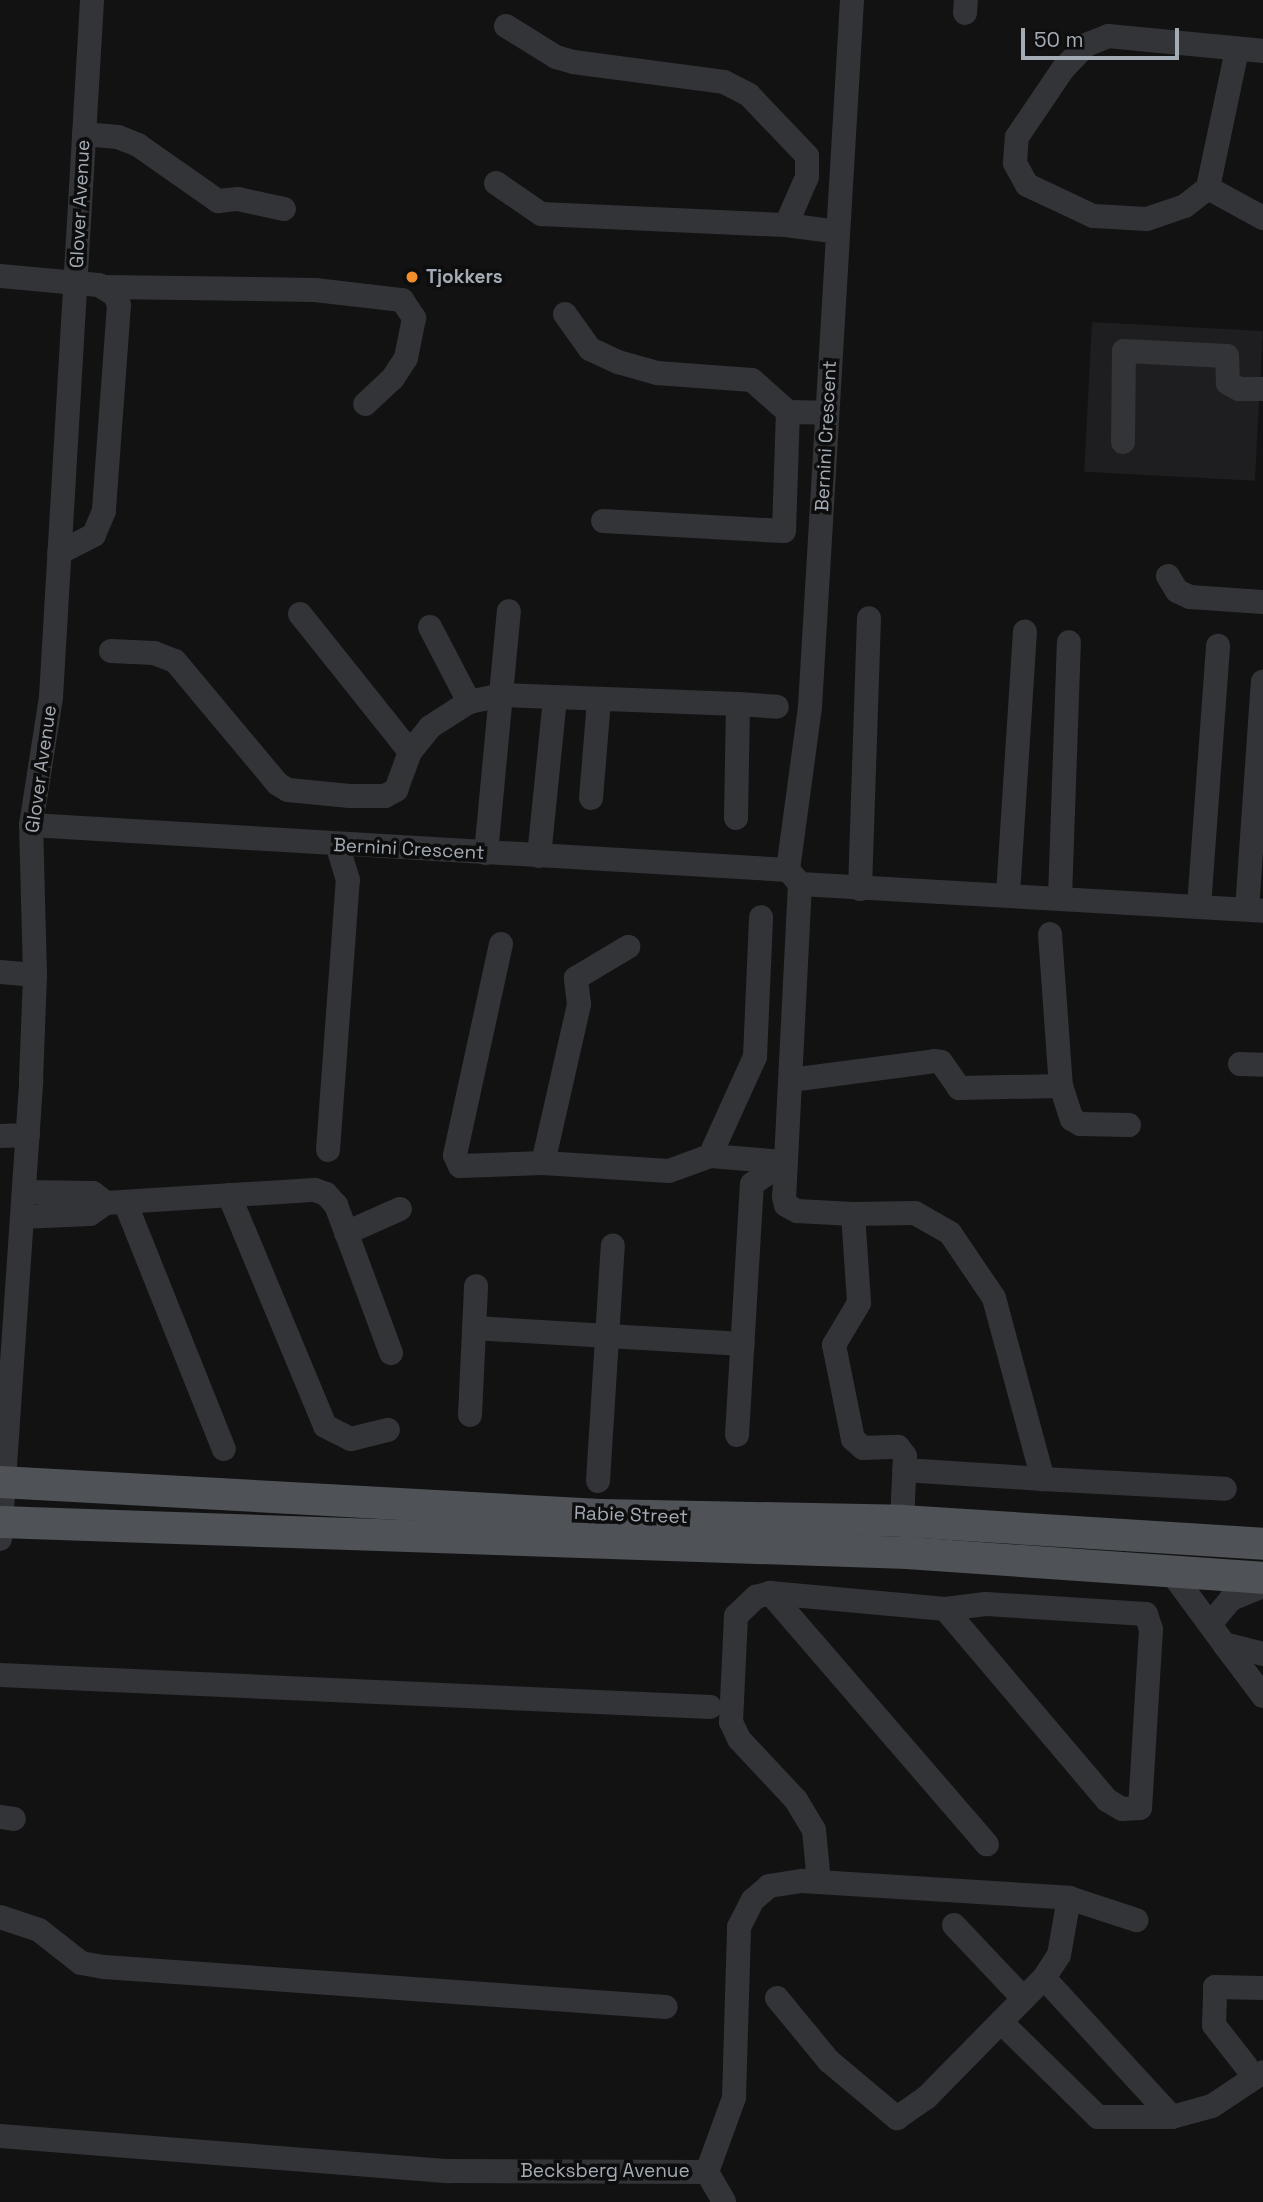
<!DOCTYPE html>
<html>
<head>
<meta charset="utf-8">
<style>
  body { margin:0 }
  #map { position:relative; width:1263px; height:2202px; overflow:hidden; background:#121213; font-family:"Space Grotesk",sans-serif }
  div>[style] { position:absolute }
  .built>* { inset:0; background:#1e1e20; transform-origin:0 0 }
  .minor>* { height:24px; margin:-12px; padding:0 12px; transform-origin:12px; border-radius:12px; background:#333438 }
  .major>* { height:32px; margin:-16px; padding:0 16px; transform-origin:16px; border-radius:16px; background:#4f5257 }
  .dots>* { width:19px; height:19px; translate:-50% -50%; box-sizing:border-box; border:4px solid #0d0d0e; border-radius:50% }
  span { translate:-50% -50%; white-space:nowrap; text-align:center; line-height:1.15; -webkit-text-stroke:7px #0d0d0e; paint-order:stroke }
  .street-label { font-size:19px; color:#a3abb4 }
  .poi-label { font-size:19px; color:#a3abb4; font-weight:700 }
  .left { translate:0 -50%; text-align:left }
  .scale { position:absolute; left:1021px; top:28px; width:158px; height:32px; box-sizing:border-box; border:4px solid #a3abb4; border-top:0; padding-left:9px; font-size:21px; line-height:24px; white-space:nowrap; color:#a3abb4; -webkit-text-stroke:5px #0d0d0e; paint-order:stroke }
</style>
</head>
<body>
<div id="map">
  <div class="built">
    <i style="left:1092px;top:322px;width:171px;height:150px;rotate:3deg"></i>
  </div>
  <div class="minor">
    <i style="left:852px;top:0;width:708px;rotate:93.4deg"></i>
    <i style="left:810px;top:707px;width:164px;rotate:97.7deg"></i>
    <i style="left:788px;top:870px;width:18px;rotate:49deg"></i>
    <i style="left:800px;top:884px;width:313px;rotate:92.9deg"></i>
    <i style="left:784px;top:1197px;width:8px;rotate:76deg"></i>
    <i style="left:786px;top:1205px;width:13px;rotate:29deg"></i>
    <i style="left:797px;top:1211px;width:56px;rotate:3.1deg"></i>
    <i style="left:853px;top:1214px;width:89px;rotate:86.1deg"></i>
    <i style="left:859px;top:1303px;width:49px;rotate:120.8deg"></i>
    <i style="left:834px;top:1345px;width:96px;rotate:78.6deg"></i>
    <i style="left:853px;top:1439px;width:13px;rotate:42deg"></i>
    <i style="left:863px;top:1448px;width:35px;rotate:-2deg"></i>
    <i style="left:898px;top:1447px;width:11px;rotate:52deg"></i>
    <i style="left:905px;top:1456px;width:65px;rotate:92.6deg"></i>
    <i style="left:965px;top:13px;width:13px;rotate:-86deg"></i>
    <i style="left:506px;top:26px;width:59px;rotate:31.8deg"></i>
    <i style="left:556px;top:57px;width:18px;rotate:16deg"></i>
    <i style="left:573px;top:62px;width:152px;rotate:7.5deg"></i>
    <i style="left:724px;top:82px;width:28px;rotate:27deg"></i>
    <i style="left:749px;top:95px;width:84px;rotate:46.4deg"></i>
    <i style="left:807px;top:156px;width:21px;rotate:90deg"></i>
    <i style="left:807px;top:177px;width:52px;rotate:113.6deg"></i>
    <i style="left:1237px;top:50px;width:141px;rotate:101.9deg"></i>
    <i style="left:1208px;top:188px;width:29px;rotate:142deg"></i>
    <i style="left:1185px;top:206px;width:40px;rotate:161.1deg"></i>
    <i style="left:1147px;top:219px;width:54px;rotate:-176.8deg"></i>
    <i style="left:1093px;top:216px;width:73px;rotate:-154.8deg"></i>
    <i style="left:1027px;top:185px;width:25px;rotate:-119deg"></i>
    <i style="left:1015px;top:163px;width:26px;rotate:-86deg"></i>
    <i style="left:1017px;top:137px;width:82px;rotate:-55.9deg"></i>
    <i style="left:1063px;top:69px;width:33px;rotate:-46deg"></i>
    <i style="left:1086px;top:45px;width:24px;rotate:-22deg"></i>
    <i style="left:1108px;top:36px;width:156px;rotate:5.5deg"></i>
    <i style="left:84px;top:134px;width:34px;rotate:5deg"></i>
    <i style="left:118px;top:137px;width:22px;rotate:22deg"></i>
    <i style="left:138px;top:145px;width:98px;rotate:35deg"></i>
    <i style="left:218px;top:201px;width:20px;rotate:-6deg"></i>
    <i style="left:238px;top:199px;width:47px;rotate:12.3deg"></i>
    <i style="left:496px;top:183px;width:55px;rotate:34.6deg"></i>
    <i style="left:541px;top:214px;width:245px;rotate:2.6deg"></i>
    <i style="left:786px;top:225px;width:52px;rotate:7.7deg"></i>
    <i style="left:1208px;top:188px;width:63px;rotate:28.6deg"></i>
    <i style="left:0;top:276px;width:99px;rotate:5.2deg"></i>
    <i style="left:99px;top:285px;width:19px;rotate:32deg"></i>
    <i style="left:115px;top:295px;width:11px;rotate:68deg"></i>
    <i style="left:119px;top:305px;width:207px;rotate:94.2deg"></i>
    <i style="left:104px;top:511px;width:26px;rotate:113deg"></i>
    <i style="left:94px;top:535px;width:39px;rotate:153deg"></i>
    <i style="left:107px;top:287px;width:208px;rotate:0.8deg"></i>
    <i style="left:315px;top:290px;width:88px;rotate:6.6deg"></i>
    <i style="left:402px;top:300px;width:22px;rotate:56deg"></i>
    <i style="left:414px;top:318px;width:41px;rotate:101.3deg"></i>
    <i style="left:406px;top:358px;width:24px;rotate:123deg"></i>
    <i style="left:393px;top:378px;width:38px;rotate:137deg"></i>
    <i style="left:565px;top:314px;width:43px;rotate:54.5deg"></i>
    <i style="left:590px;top:349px;width:31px;rotate:25deg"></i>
    <i style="left:618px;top:362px;width:41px;rotate:15.8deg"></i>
    <i style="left:657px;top:373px;width:95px;rotate:4.2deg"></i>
    <i style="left:752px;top:380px;width:48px;rotate:41.6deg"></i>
    <i style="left:788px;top:412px;width:39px;rotate:1deg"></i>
    <i style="left:1123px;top:442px;width:91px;rotate:-89.4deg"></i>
    <i style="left:1124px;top:351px;width:103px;rotate:2.8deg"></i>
    <i style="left:1227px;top:356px;width:27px;rotate:88deg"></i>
    <i style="left:1228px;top:383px;width:13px;rotate:29deg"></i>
    <i style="left:1239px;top:389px;width:24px"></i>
    <i style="left:603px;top:521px;width:181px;rotate:3.2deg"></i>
    <i style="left:784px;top:531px;width:119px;rotate:-88.1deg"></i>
    <i style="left:1168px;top:576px;width:17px;rotate:59deg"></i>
    <i style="left:1177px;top:591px;width:14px;rotate:25deg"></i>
    <i style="left:1190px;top:597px;width:73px;rotate:3.9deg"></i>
    <i style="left:300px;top:614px;width:176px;rotate:51.4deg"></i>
    <i style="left:430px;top:627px;width:85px;rotate:62.5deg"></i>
    <i style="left:111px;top:651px;width:43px;rotate:2.7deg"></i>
    <i style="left:154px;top:653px;width:22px;rotate:21deg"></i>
    <i style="left:175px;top:661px;width:160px;rotate:50.1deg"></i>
    <i style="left:278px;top:784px;width:12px;rotate:31deg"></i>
    <i style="left:288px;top:790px;width:62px;rotate:5.5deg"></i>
    <i style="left:350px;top:796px;width:35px"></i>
    <i style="left:385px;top:796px;width:13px;rotate:-29deg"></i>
    <i style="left:396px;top:790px;width:40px;rotate:-69.8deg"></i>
    <i style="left:410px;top:752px;width:32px;rotate:-51deg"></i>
    <i style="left:430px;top:727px;width:46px;rotate:-32.7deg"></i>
    <i style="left:469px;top:702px;width:34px;rotate:-12deg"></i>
    <i style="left:502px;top:695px;width:236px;rotate:2.2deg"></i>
    <i style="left:738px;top:704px;width:114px;rotate:91deg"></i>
    <i style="left:738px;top:704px;width:39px;rotate:4deg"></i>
    <i style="left:591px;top:798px;width:98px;rotate:-85.3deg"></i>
    <i style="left:31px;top:825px;width:758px;rotate:3.4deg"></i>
    <i style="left:486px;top:853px;width:243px;rotate:-84.6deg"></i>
    <i style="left:539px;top:856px;width:159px;rotate:-84.2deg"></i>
    <i style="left:800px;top:884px;width:464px;rotate:3.3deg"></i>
    <i style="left:860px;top:889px;width:271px;rotate:-88.1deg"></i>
    <i style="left:1008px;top:894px;width:263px;rotate:-86.3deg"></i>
    <i style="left:1060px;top:897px;width:255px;rotate:-88deg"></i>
    <i style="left:1199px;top:906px;width:261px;rotate:-85.8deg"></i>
    <i style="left:1247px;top:909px;width:228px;rotate:-86deg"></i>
    <i style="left:1050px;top:934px;width:152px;rotate:85.9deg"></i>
    <i style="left:501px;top:944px;width:216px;rotate:102.3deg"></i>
    <i style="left:455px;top:1155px;width:12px;rotate:66deg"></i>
    <i style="left:460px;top:1166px;width:83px;rotate:-2.1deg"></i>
    <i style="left:543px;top:1163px;width:126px;rotate:3.6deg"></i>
    <i style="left:669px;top:1171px;width:44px;rotate:-20.1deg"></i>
    <i style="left:710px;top:1156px;width:75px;rotate:4.6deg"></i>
    <i style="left:0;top:972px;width:35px;rotate:5deg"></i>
    <i style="left:1240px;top:1064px;width:23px;rotate:2deg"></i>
    <i style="left:791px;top:1080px;width:145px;rotate:-7.5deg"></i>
    <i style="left:935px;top:1061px;width:6px;rotate:9deg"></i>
    <i style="left:941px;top:1062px;width:32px;rotate:55deg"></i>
    <i style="left:959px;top:1088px;width:102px;rotate:-1.1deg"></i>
    <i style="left:1061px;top:1086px;width:35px;rotate:72deg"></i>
    <i style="left:1072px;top:1119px;width:9px;rotate:32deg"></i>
    <i style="left:1080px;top:1124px;width:49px;rotate:1.2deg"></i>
    <i style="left:0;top:1136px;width:28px;rotate:-2deg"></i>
    <i style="left:328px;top:1150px;width:271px;rotate:-85.8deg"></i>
    <i style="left:348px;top:880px;width:37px;rotate:-107deg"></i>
    <i style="left:710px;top:1156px;width:109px;rotate:-65.6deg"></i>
    <i style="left:755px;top:1057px;width:140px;rotate:-87.5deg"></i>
    <i style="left:543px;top:1163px;width:163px;rotate:-77.2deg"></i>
    <i style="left:579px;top:1004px;width:26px;rotate:-97deg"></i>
    <i style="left:576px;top:978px;width:61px;rotate:-30.8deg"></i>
    <i style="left:25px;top:1192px;width:68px;rotate:0.8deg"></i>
    <i style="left:93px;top:1193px;width:16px;rotate:38deg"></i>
    <i style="left:229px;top:1195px;width:250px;rotate:67.4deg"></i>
    <i style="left:325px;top:1426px;width:29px;rotate:27deg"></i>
    <i style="left:351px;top:1439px;width:38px;rotate:-14deg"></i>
    <i style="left:125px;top:1202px;width:266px;rotate:68.2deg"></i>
    <i style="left:853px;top:1214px;width:62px;rotate:-0.9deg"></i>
    <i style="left:915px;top:1213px;width:40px;rotate:29.7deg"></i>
    <i style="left:950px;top:1233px;width:78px;rotate:55.9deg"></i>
    <i style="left:994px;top:1298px;width:188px;rotate:74.9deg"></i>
    <i style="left:1043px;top:1479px;width:139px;rotate:-176.3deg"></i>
    <i style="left:22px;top:1217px;width:68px;rotate:-2.5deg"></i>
    <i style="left:90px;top:1214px;width:19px;rotate:-35deg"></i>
    <i style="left:106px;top:1203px;width:209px;rotate:-3.6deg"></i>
    <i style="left:315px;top:1190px;width:12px;rotate:20deg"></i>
    <i style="left:326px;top:1194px;width:15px;rotate:48deg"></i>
    <i style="left:336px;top:1205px;width:158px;rotate:69.6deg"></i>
    <i style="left:346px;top:1233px;width:59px;rotate:-24deg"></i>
    <i style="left:474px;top:1328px;width:269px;rotate:3.4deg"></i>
    <i style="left:470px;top:1415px;width:129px;rotate:-87.3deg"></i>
    <i style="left:737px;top:1435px;width:251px;rotate:-86.6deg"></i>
    <i style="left:752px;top:1184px;width:40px;rotate:-34deg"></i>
    <i style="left:1043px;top:1479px;width:182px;rotate:3.1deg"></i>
    <i style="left:598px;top:1481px;width:236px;rotate:-86.4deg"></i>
    <i style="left:0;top:1539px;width:460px;rotate:-86.1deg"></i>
    <i style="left:31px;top:1080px;width:105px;rotate:-87.8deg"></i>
    <i style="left:35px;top:975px;width:150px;rotate:-91.5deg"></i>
    <i style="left:31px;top:825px;width:130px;rotate:-81.1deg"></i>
    <i style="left:51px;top:697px;width:698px;rotate:-86.63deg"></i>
    <i style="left:1171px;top:1572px;width:89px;rotate:53.6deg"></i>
    <i style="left:1224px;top:1644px;width:40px;rotate:14.4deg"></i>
    <i style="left:770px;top:1593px;width:332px;rotate:49.2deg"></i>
    <i style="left:1211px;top:1623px;width:31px;rotate:-50deg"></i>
    <i style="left:1231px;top:1599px;width:35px;rotate:-22deg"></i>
    <i style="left:1224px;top:1644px;width:65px;rotate:53.1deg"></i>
    <i style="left:0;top:1675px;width:711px;rotate:2.58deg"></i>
    <i style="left:0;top:1817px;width:14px;rotate:8deg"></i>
    <i style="left:819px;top:1882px;width:52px;rotate:-95.5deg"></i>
    <i style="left:814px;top:1830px;width:35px;rotate:-121deg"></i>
    <i style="left:796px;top:1800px;width:83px;rotate:-133.1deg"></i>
    <i style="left:739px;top:1739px;width:19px;rotate:-115deg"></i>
    <i style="left:731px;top:1722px;width:106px;rotate:-87.3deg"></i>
    <i style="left:736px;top:1616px;width:28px;rotate:-44deg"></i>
    <i style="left:756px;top:1597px;width:15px;rotate:-16deg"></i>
    <i style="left:770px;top:1593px;width:176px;rotate:5.2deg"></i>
    <i style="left:945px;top:1609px;width:41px;rotate:-7deg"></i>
    <i style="left:986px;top:1604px;width:160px;rotate:3.6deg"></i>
    <i style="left:1146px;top:1614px;width:16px;rotate:72deg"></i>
    <i style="left:1151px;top:1629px;width:179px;rotate:93.5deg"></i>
    <i style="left:1140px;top:1808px;width:18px;rotate:177deg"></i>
    <i style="left:1122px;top:1809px;width:17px;rotate:-149deg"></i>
    <i style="left:1107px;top:1800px;width:250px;rotate:-130.3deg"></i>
    <i style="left:0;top:1917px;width:41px;rotate:18.4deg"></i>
    <i style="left:39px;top:1930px;width:53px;rotate:38.2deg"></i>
    <i style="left:81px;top:1963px;width:23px;rotate:10deg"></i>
    <i style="left:104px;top:1967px;width:563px;rotate:4.07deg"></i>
    <i style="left:954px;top:1925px;width:100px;rotate:46.6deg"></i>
    <i style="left:1044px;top:1978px;width:189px;rotate:47.4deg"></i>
    <i style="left:1172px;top:2117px;width:41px;rotate:-15.4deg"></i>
    <i style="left:1212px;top:2106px;width:61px;rotate:-33.7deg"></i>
    <i style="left:777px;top:1998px;width:82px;rotate:50.5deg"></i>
    <i style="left:829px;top:2061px;width:89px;rotate:40deg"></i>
    <i style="left:897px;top:2118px;width:35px;rotate:-35deg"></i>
    <i style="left:926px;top:2098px;width:168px;rotate:-45.5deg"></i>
    <i style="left:1044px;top:1978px;width:27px;rotate:-57deg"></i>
    <i style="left:1059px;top:1955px;width:58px;rotate:-80deg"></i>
    <i style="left:1001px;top:2022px;width:136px;rotate:44.4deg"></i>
    <i style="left:1098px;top:2117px;width:74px"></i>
    <i style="left:1246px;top:2066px;width:52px;rotate:-128deg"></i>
    <i style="left:1214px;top:2025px;width:38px;rotate:-88deg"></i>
    <i style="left:1215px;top:1987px;width:48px;rotate:1.2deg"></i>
    <i style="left:0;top:2136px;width:450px;rotate:4.5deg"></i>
    <i style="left:449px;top:2171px;width:258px;rotate:0.2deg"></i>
    <i style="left:707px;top:2172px;width:79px;rotate:-70deg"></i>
    <i style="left:734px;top:2098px;width:171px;rotate:-88.3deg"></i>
    <i style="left:739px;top:1927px;width:30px;rotate:-63deg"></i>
    <i style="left:753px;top:1900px;width:21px;rotate:-41deg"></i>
    <i style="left:769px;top:1886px;width:33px;rotate:-9deg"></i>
    <i style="left:802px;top:1881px;width:268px;rotate:3.6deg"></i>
    <i style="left:1069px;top:1898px;width:71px;rotate:18.2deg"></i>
    <i style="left:707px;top:2172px;width:34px;rotate:60deg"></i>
  </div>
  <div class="major">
    <i style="left:0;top:1482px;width:601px;rotate:3.15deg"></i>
    <i style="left:600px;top:1515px;width:302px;rotate:1.1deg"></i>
    <i style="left:902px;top:1521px;width:362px;rotate:3.6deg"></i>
    <i style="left:0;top:1522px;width:908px;rotate:1.96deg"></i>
    <i style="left:907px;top:1553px;width:357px;rotate:4deg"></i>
  </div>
  <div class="dots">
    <i style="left:412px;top:277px;background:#f28e2b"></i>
  </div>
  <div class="street-label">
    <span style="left:80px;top:204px;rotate:-87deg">Glover Avenue</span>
    <span style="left:826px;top:436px;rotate:-87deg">Bernini Crescent</span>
    <span style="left:41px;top:769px;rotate:-82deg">Glover Avenue</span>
    <span style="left:409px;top:849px;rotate:3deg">Bernini Crescent</span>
    <span style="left:631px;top:1515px;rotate:2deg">Rabie Street</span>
    <span style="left:605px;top:2171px">Becksberg Avenue</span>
  </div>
  <div class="poi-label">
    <span class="left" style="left:426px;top:277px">Tjokkers</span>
  </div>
  <div class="scale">50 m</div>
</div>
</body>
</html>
